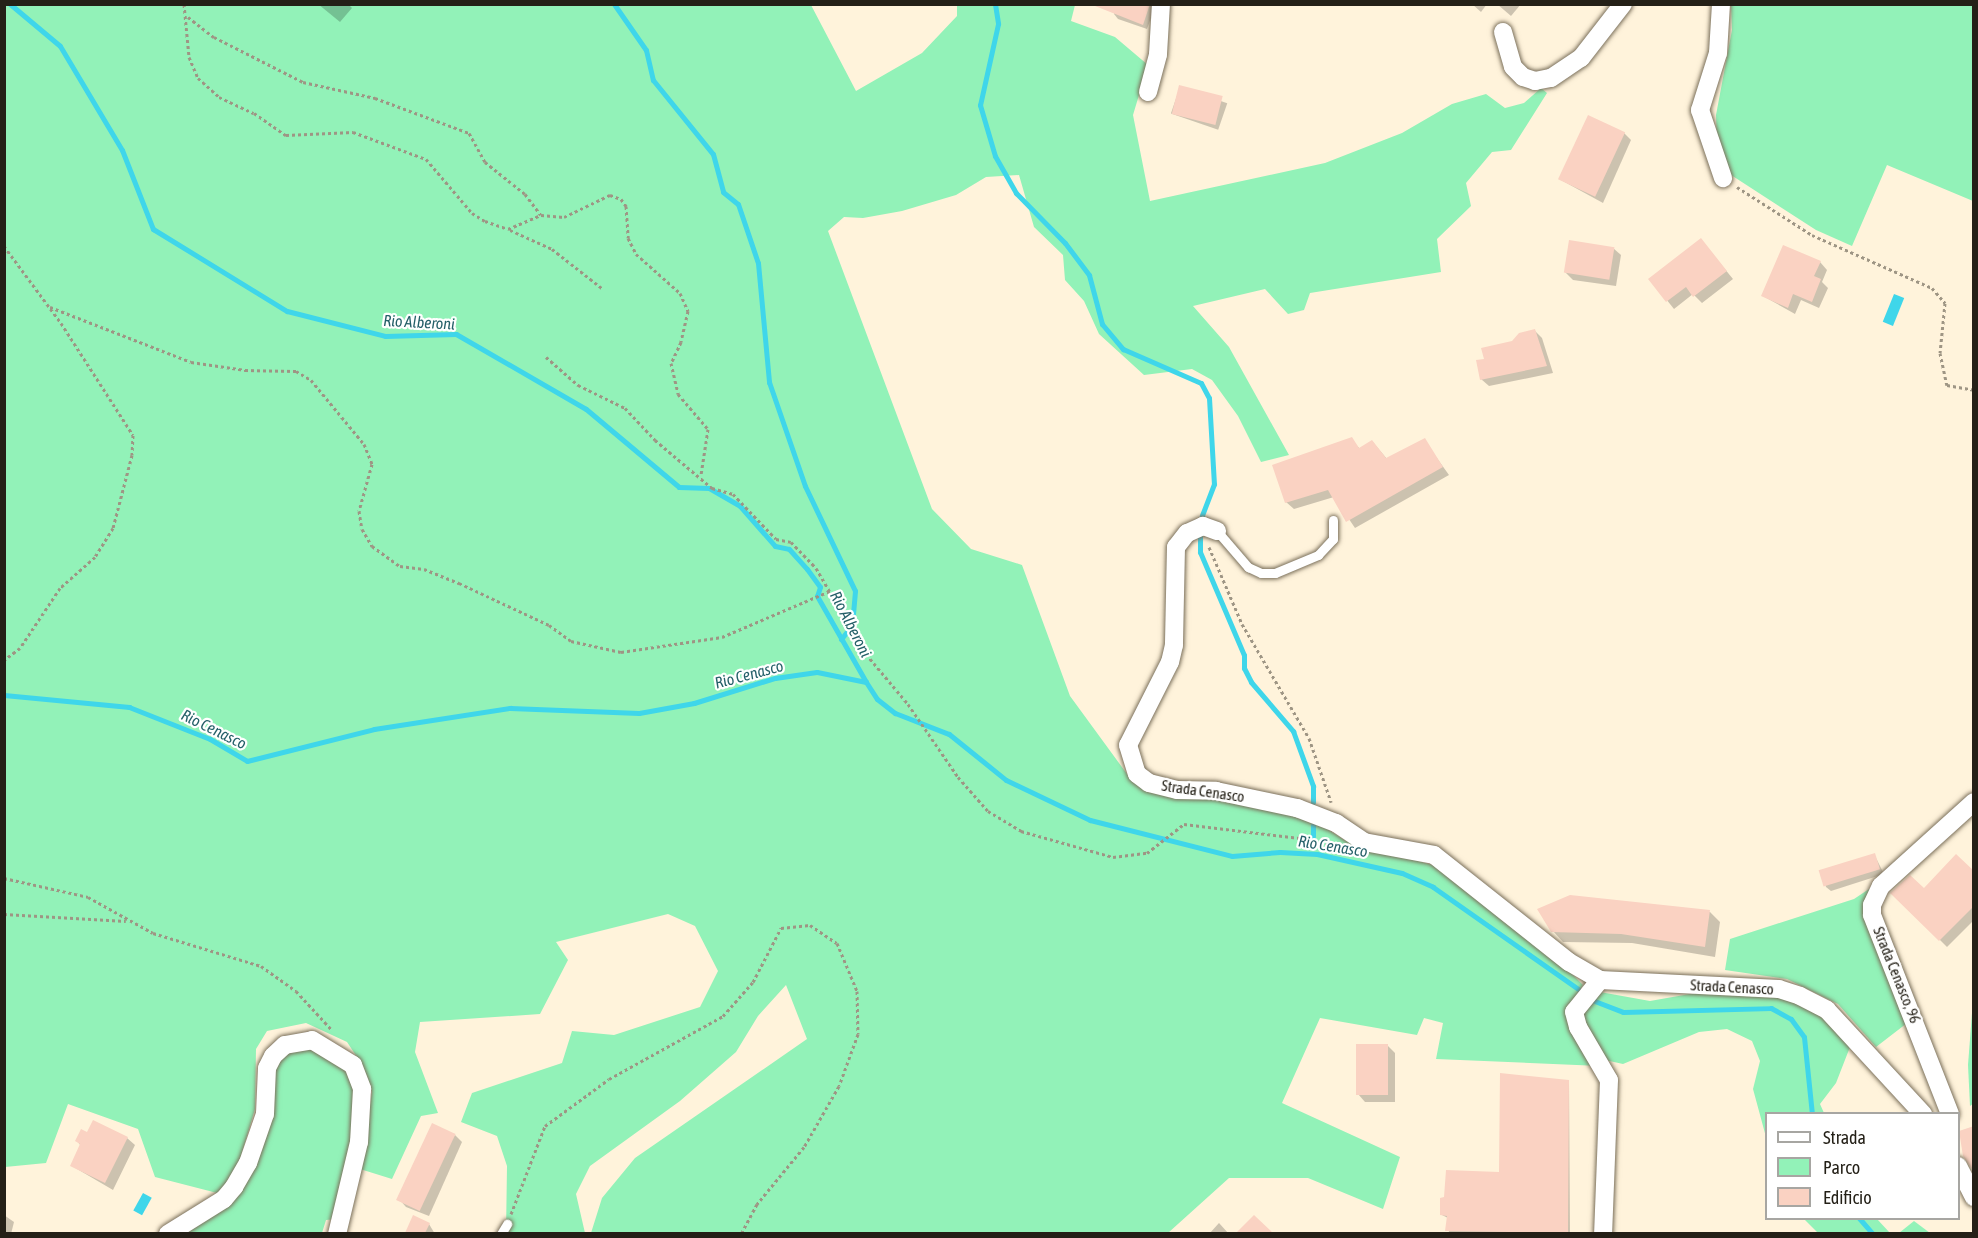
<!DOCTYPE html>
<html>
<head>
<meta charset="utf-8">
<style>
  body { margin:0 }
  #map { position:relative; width:1978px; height:1238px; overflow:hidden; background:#fff3db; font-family:"Asap Condensed",sans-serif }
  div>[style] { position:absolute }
  .green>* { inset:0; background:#92f2b8 }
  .water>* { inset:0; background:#3fd6ea; transform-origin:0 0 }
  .shadow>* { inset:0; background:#0003; transform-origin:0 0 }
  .stream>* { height:5px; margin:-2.5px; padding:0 2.5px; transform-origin:2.5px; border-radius:2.5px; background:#3fd6ea }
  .building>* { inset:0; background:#fad2c2; transform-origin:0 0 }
  .path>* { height:3px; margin-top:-1.5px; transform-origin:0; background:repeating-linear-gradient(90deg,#9e9584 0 3px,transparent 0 6px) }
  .roads { filter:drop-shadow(0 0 2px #7b705b) drop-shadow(0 0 2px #7b705b) }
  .lane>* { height:9px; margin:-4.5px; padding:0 4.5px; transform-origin:4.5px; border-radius:4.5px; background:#fff }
  .street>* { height:18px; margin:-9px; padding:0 9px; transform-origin:9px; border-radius:9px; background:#fff }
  span { translate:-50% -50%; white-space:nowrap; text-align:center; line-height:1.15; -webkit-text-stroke:4.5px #fff; paint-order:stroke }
  .street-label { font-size:15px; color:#242017 }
  .water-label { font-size:16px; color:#256069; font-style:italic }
  .frame { position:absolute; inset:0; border:6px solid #242017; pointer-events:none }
  .legend { position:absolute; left:1765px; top:1112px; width:195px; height:108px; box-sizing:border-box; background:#fff; border:2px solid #a7a6a2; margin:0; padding:8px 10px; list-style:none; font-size:18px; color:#242017 }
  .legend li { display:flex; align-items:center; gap:12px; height:30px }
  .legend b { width:30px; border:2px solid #a7a6a2 }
</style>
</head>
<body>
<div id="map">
  <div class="green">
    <i style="clip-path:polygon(4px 5px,811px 5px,856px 91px,922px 53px,957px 16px,957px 5px,1075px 5px,1071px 21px,1115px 37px,1148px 65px,1133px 115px,1150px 201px,1325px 163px,1402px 133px,1452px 104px,1486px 94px,1505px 108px,1524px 103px,1541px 88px,1547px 93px,1511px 150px,1492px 152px,1466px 183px,1471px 206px,1437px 239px,1441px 272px,1310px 293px,1304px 310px,1288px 314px,1265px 289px,1193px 306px,1229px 347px,1289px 455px,1261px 462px,1238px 416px,1212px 380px,1192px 369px,1144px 375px,1099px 334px,1084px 301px,1065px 280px,1063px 255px,1034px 227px,1019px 175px,986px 177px,956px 195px,902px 211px,863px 218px,844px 217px,828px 231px,932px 509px,971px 549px,1022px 565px,1070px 696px,1127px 774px,1146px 787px,1215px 795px,1305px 815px,1346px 841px,1436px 866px,1562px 964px,1583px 985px,1577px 996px,1600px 1066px,1436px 1059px,1443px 1023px,1424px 1018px,1417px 1035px,1320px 1018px,1282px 1103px,1400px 1157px,1383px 1209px,1308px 1178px,1229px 1178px,1168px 1233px,591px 1233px,602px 1198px,635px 1158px,807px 1039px,786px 985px,758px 1016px,736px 1052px,680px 1101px,590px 1166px,576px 1194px,585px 1233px,506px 1233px,507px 1166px,497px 1136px,461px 1122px,472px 1093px,562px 1063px,572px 1031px,614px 1035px,700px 1007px,718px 971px,695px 926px,668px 914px,556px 942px,568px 960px,540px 1014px,420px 1022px,415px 1052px,438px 1113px,421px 1116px,392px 1179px,360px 1169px,372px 1092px,361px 1063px,347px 1042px,306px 1023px,267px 1031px,256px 1049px,255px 1109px,238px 1166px,221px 1194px,155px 1177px,138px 1129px,68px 1104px,46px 1163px,5px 1167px)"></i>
    <i style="clip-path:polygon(1731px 5px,1973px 5px,1973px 201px,1887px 165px,1852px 246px,1816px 230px,1728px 173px,1717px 147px,1716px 115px,1732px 30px)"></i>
    <i style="clip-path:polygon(1869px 889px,1911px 1020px,1876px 1047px,1838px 1004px,1787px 979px,1725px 970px,1730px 939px,1854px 899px)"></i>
    <i style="clip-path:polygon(1600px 992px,1650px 1001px,1701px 992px,1774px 993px,1823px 1016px,1850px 1047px,1836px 1083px,1820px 1104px,1824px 1113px,1766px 1114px,1766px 1137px,1753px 1089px,1760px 1061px,1752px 1041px,1727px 1029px,1699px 1032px,1623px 1064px,1605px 1060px,1580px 1013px)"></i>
    <i style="clip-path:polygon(1973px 1000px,1974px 1103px,1970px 1106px,1968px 1065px)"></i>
    <i style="clip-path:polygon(310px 1045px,347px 1067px,357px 1097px,355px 1144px,337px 1219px,326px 1220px,322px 1233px,180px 1234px,228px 1202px,274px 1066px,286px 1051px)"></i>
    <i style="clip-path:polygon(1804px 1219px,1877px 1219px,1890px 1233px,1818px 1233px)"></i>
    <i style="clip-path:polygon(1914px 1221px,1930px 1233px,1899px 1233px)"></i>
  </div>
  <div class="water">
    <i style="left:1894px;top:294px;width:11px;height:30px;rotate:22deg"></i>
    <i style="left:143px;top:1193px;width:10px;height:20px;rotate:29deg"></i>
  </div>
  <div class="shadow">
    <i style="clip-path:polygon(318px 4px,348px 4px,352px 8px,340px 22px)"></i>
    <i style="clip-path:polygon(1117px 4px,1156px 4px,1147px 29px,1118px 19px,1114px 14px)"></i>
    <i style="clip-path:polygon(1472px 4px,1487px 4px,1481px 12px)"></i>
    <i style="clip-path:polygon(1497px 4px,1521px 4px,1511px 16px)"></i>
    <i style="left:1180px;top:87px;width:50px;height:28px;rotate:19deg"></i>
    <i style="clip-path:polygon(1624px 133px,1631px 140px,1603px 203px,1561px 180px)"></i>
    <i style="clip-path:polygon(1701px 240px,1733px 279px,1702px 303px,1693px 294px,1674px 309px,1650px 279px)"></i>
    <i style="clip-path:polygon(1613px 248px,1621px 255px,1616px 286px,1573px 280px,1565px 272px)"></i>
    <i style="clip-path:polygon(1820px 262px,1827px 270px,1822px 282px,1828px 288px,1819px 308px,1801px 300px,1795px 314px,1763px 296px)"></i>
    <i style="clip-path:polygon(1535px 331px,1542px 338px,1553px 373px,1489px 386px,1481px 379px,1485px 360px)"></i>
    <i style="clip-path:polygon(1351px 439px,1360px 449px,1372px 441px,1387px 459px,1424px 440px,1449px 475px,1355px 528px,1334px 497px,1294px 509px,1286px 502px)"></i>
    <i style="clip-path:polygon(1874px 854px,1884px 874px,1831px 891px,1826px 887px,1821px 872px)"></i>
    <i style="clip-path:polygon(1974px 873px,1974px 920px,1947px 947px,1893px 893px,1924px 890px)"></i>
    <i style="clip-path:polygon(1570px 896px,1710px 912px,1720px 922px,1715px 957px,1632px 943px,1563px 942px,1553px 931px)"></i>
    <i style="clip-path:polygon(1387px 1045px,1395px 1053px,1395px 1102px,1365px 1102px,1358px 1094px)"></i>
    <i style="clip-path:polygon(1569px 1081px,1570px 1234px,1449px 1233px,1448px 1218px,1442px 1215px,1500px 1173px)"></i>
    <i style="clip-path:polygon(88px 1134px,127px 1138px,135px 1145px,113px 1190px,72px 1166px,81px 1146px,77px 1141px)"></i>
    <i style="clip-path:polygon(455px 1135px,462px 1142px,429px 1216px,406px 1207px,399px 1199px)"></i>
    <i style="clip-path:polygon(4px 1215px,14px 1222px,11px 1234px,4px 1234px)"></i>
    <i style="clip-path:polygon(414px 1217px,429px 1224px,435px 1234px,407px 1234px)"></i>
    <i style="clip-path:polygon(1219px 1223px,1229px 1234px,1209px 1234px)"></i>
  </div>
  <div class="stream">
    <i style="left:10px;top:4px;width:65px;rotate:40deg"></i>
    <i style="left:60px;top:46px;width:121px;rotate:59.2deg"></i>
    <i style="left:122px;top:150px;width:85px;rotate:68.6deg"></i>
    <i style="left:153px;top:229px;width:157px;rotate:31.5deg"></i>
    <i style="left:287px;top:311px;width:101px;rotate:14.3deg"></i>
    <i style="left:385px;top:336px;width:71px;rotate:-1.6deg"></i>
    <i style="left:456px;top:334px;width:150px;rotate:30deg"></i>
    <i style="left:586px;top:409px;width:121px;rotate:40deg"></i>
    <i style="left:679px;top:487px;width:30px;rotate:2deg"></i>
    <i style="left:709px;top:488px;width:36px;rotate:30deg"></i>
    <i style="left:740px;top:506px;width:53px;rotate:48.8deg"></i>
    <i style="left:775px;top:546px;width:14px;rotate:12deg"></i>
    <i style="left:789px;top:549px;width:27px;rotate:48deg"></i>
    <i style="left:807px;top:569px;width:22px;rotate:54deg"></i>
    <i style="left:820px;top:587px;width:9px;rotate:108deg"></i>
    <i style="left:817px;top:596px;width:99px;rotate:60.3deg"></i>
    <i style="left:866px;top:682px;width:20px;rotate:57deg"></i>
    <i style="left:877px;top:699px;width:23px;rotate:38deg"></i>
    <i style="left:895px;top:713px;width:58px;rotate:21.3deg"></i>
    <i style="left:949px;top:734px;width:73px;rotate:38.9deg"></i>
    <i style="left:1006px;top:780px;width:93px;rotate:25.5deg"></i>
    <i style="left:1090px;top:820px;width:146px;rotate:14.2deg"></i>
    <i style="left:1232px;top:856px;width:48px;rotate:-4.8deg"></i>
    <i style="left:1280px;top:852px;width:37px;rotate:3deg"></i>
    <i style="left:1317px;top:854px;width:87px;rotate:12.6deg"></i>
    <i style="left:1402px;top:873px;width:34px;rotate:24deg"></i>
    <i style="left:1433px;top:887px;width:177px;rotate:35.1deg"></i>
    <i style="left:614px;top:4px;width:56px;rotate:55.2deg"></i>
    <i style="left:646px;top:50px;width:31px;rotate:77deg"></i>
    <i style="left:653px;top:80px;width:95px;rotate:51deg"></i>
    <i style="left:713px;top:154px;width:39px;rotate:75deg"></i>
    <i style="left:723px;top:192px;width:19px;rotate:39deg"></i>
    <i style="left:738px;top:204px;width:62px;rotate:71.3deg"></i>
    <i style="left:758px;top:263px;width:120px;rotate:84.7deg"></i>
    <i style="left:769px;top:382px;width:110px;rotate:70.9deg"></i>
    <i style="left:805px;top:486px;width:116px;rotate:64.5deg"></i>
    <i style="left:855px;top:591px;width:34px;rotate:95deg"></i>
    <i style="left:852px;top:625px;width:18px;rotate:128deg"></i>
    <i style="left:995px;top:4px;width:20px;rotate:81deg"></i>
    <i style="left:998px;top:24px;width:83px;rotate:102.5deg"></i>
    <i style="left:980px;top:105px;width:53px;rotate:73.6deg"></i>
    <i style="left:995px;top:156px;width:43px;rotate:60.4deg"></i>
    <i style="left:1016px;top:193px;width:70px;rotate:45.6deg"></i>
    <i style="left:1065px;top:243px;width:40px;rotate:53deg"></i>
    <i style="left:1089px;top:275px;width:51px;rotate:75.1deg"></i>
    <i style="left:1102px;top:324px;width:33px;rotate:50deg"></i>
    <i style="left:1123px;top:349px;width:85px;rotate:23.6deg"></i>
    <i style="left:1201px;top:383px;width:17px;rotate:62deg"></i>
    <i style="left:1209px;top:398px;width:86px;rotate:86.7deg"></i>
    <i style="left:1214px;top:484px;width:34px;rotate:111deg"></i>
    <i style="left:1200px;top:533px;width:19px;rotate:90deg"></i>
    <i style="left:1200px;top:552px;width:112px;rotate:66.9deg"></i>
    <i style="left:1244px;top:655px;width:13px;rotate:90deg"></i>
    <i style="left:1244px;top:668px;width:16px;rotate:63deg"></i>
    <i style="left:1251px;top:682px;width:65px;rotate:49.4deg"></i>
    <i style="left:1293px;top:731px;width:59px;rotate:70deg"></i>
    <i style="left:1313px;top:786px;width:16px;rotate:90deg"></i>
    <i style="left:4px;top:695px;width:126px;rotate:5.5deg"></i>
    <i style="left:129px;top:707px;width:87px;rotate:21.6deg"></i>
    <i style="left:210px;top:739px;width:43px;rotate:30.7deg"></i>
    <i style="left:247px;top:761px;width:131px;rotate:-14.1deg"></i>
    <i style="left:374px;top:729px;width:138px;rotate:-8.8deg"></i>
    <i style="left:510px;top:708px;width:129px;rotate:2.2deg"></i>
    <i style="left:639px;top:713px;width:56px;rotate:-10.3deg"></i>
    <i style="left:694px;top:703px;width:85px;rotate:-17.2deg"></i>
    <i style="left:775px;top:678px;width:42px;rotate:-8.1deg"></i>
    <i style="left:817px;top:672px;width:50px;rotate:11.5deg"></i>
    <i style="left:1313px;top:825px;width:11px;rotate:90deg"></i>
    <i style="left:1592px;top:1000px;width:33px;rotate:21deg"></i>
    <i style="left:1623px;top:1012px;width:148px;rotate:-1.5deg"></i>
    <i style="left:1771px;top:1008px;width:23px;rotate:29deg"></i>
    <i style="left:1791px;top:1019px;width:22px;rotate:54deg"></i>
    <i style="left:1804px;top:1037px;width:77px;rotate:84.1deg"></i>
    <i style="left:1859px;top:1218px;width:21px;rotate:49deg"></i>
  </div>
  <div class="building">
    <i style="clip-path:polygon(1090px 4px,1150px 4px,1143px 25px)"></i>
    <i style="left:1179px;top:85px;width:45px;height:30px;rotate:14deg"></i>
    <i style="left:1588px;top:115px;width:41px;height:71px;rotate:25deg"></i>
    <i style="clip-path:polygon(1701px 238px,1727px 271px,1693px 297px,1686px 287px,1666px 302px,1648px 279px)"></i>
    <i style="left:1569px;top:240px;width:46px;height:33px;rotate:9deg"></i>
    <i style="clip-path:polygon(1783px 245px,1821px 261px,1814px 276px,1821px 279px,1812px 302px,1793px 294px,1788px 308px,1761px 296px)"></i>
    <i style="clip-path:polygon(1535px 329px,1547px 366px,1480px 380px,1476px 360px,1484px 359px,1481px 348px,1512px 341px,1519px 333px)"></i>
    <i style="clip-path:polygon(1352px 437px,1359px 448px,1372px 440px,1386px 458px,1425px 438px,1443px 467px,1346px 522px,1328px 490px,1285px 503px,1272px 465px)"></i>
    <i style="left:1875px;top:853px;width:17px;height:59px;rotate:73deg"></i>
    <i style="clip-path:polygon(1956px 854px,1974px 871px,1974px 906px,1939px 941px,1890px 893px,1910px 875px,1924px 888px)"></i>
    <i style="clip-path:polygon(1570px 895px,1710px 910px,1705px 947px,1621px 934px,1551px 932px,1537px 909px)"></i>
    <i style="left:1356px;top:1044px;width:32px;height:51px"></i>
    <i style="clip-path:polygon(1500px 1073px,1569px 1080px,1568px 1233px,1445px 1231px,1447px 1216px,1440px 1215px,1440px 1198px,1444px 1197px,1446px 1170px,1499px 1172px)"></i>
    <i style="clip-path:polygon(93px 1120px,128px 1137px,105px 1183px,70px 1166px,80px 1144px,75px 1141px,81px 1129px,87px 1132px)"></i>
    <i style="left:432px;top:1123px;width:26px;height:85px;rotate:25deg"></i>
    <i style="clip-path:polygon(1974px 1126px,1974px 1172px,1963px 1156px,1959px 1131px)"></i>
    <i style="clip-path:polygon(413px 1215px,430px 1223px,425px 1233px,405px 1233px)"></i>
    <i style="clip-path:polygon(1254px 1215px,1273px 1233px,1236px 1233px)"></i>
  </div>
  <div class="path">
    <i style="left:184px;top:4px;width:53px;rotate:84.6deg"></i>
    <i style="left:189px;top:57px;width:23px;rotate:67deg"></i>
    <i style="left:198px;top:78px;width:28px;rotate:42deg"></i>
    <i style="left:219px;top:97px;width:38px;rotate:25deg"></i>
    <i style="left:254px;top:113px;width:39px;rotate:35deg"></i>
    <i style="left:286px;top:135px;width:67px;rotate:-2.6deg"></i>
    <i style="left:353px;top:132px;width:78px;rotate:20.3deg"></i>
    <i style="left:426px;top:159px;width:71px;rotate:49.6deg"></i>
    <i style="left:472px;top:213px;width:15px;rotate:32deg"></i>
    <i style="left:485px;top:221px;width:24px;rotate:19deg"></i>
    <i style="left:508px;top:229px;width:36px;rotate:-23deg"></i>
    <i style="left:188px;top:17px;width:33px;rotate:38deg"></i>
    <i style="left:214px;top:37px;width:100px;rotate:26.8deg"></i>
    <i style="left:303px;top:82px;width:74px;rotate:12.5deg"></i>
    <i style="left:375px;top:98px;width:100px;rotate:20.4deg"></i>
    <i style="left:469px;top:133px;width:33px;rotate:61deg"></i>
    <i style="left:485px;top:162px;width:51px;rotate:38.7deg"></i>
    <i style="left:525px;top:194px;width:26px;rotate:53deg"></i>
    <i style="left:541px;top:215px;width:23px;rotate:5deg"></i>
    <i style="left:564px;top:217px;width:51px;rotate:-25.6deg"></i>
    <i style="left:610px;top:195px;width:12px;rotate:20deg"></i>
    <i style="left:621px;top:199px;width:9px;rotate:54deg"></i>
    <i style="left:626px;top:206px;width:32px;rotate:86deg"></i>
    <i style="left:628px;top:238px;width:18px;rotate:63deg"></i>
    <i style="left:636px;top:254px;width:59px;rotate:41.6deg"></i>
    <i style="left:680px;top:293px;width:20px;rotate:66deg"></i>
    <i style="left:688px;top:311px;width:32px;rotate:103deg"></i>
    <i style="left:681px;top:342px;width:23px;rotate:115deg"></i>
    <i style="left:671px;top:363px;width:32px;rotate:77deg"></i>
    <i style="left:678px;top:394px;width:46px;rotate:49.4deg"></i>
    <i style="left:708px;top:429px;width:47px;rotate:98.7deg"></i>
    <i style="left:1737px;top:187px;width:89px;rotate:32.6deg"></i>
    <i style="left:1812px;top:235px;width:131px;rotate:23.8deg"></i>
    <i style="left:1932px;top:288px;width:20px;rotate:49deg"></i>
    <i style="left:1945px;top:303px;width:50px;rotate:95.7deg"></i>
    <i style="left:1940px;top:353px;width:33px;rotate:78deg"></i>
    <i style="left:1947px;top:385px;width:27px;rotate:10deg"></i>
    <i style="left:510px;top:230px;width:46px;rotate:24.3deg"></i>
    <i style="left:552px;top:249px;width:65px;rotate:38.1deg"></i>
    <i style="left:4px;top:246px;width:96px;rotate:53.5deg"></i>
    <i style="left:61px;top:323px;width:133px;rotate:57.3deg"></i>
    <i style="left:133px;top:435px;width:20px;rotate:93deg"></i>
    <i style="left:132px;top:455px;width:75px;rotate:104.6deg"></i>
    <i style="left:113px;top:528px;width:34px;rotate:122deg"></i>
    <i style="left:95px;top:557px;width:47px;rotate:138.5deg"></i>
    <i style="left:60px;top:588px;width:72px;rotate:123.7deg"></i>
    <i style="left:20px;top:648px;width:20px;rotate:143deg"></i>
    <i style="left:50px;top:307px;width:151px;rotate:21.3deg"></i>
    <i style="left:191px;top:362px;width:55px;rotate:8.4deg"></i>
    <i style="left:245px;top:370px;width:51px;rotate:1.1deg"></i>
    <i style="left:296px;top:371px;width:17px;rotate:31deg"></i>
    <i style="left:311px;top:380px;width:83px;rotate:50.4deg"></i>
    <i style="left:364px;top:444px;width:22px;rotate:68deg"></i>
    <i style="left:372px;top:464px;width:49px;rotate:105.5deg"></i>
    <i style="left:359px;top:511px;width:18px;rotate:81deg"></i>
    <i style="left:362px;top:529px;width:20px;rotate:60deg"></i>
    <i style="left:372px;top:546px;width:34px;rotate:36deg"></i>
    <i style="left:400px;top:566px;width:24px;rotate:7deg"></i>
    <i style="left:424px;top:569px;width:38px;rotate:22deg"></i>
    <i style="left:459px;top:583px;width:99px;rotate:25deg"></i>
    <i style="left:549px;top:625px;width:27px;rotate:36deg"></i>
    <i style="left:571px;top:641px;width:51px;rotate:12.4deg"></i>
    <i style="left:621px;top:652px;width:102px;rotate:-8.4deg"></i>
    <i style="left:722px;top:637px;width:117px;rotate:-23.1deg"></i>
    <i style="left:546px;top:357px;width:43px;rotate:41.2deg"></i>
    <i style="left:578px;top:385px;width:52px;rotate:26.1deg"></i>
    <i style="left:625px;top:408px;width:44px;rotate:46.8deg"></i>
    <i style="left:655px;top:440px;width:75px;rotate:40.1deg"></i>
    <i style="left:712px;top:488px;width:22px;rotate:16deg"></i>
    <i style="left:733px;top:494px;width:62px;rotate:46.3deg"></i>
    <i style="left:776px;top:539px;width:15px;rotate:11deg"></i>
    <i style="left:791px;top:542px;width:36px;rotate:46deg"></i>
    <i style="left:816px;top:568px;width:99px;rotate:59.8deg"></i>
    <i style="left:866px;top:654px;width:65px;rotate:50deg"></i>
    <i style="left:908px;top:704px;width:88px;rotate:55.6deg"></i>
    <i style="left:958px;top:777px;width:45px;rotate:48.6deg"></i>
    <i style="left:988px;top:811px;width:39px;rotate:31deg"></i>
    <i style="left:1021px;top:831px;width:96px;rotate:15.8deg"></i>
    <i style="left:1113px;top:857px;width:34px;rotate:-7deg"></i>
    <i style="left:1147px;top:853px;width:47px;rotate:-38.1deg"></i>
    <i style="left:1184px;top:824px;width:125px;rotate:6.9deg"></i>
    <i style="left:1308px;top:839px;width:31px;rotate:15deg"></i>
    <i style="left:1209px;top:547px;width:84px;rotate:66.8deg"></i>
    <i style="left:1242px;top:624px;width:132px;rotate:59.6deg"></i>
    <i style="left:1309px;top:738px;width:68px;rotate:71deg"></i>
    <i style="left:4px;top:878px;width:86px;rotate:12.7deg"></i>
    <i style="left:88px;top:897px;width:74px;rotate:29deg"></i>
    <i style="left:153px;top:933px;width:113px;rotate:17deg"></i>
    <i style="left:261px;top:966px;width:43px;rotate:35.5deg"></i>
    <i style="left:296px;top:991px;width:53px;rotate:47.3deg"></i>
    <i style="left:4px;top:914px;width:122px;rotate:3.3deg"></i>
    <i style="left:511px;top:1214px;width:94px;rotate:-68.9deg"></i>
    <i style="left:545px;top:1126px;width:79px;rotate:-36.3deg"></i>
    <i style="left:609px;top:1079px;width:130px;rotate:-28.9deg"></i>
    <i style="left:723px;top:1016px;width:45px;rotate:-48.6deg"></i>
    <i style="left:753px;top:982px;width:61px;rotate:-62.6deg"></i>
    <i style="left:781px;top:928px;width:29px;rotate:-6deg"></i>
    <i style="left:810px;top:925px;width:32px;rotate:34deg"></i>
    <i style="left:837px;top:943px;width:52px;rotate:67.4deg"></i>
    <i style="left:857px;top:991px;width:43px;rotate:88.7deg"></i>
    <i style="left:858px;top:1034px;width:55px;rotate:110.1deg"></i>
    <i style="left:839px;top:1086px;width:70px;rotate:119.8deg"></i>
    <i style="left:804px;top:1147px;width:74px;rotate:129.5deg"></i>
    <i style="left:757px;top:1204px;width:34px;rotate:118deg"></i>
  </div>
  <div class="roads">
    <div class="lane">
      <i style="left:1217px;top:531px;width:48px;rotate:49.3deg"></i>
      <i style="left:1248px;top:567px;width:14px;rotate:25deg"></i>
      <i style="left:1261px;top:573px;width:14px"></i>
      <i style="left:1275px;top:573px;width:47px;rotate:-22.7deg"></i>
      <i style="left:1318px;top:555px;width:22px;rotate:-47deg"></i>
      <i style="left:1333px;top:539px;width:19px;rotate:-90deg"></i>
      <i style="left:501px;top:1234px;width:12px;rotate:-59deg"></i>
    </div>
    <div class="street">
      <i style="left:1721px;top:4px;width:49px;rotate:93.5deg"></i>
      <i style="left:1718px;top:53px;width:60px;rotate:107.5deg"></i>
      <i style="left:1700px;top:110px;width:72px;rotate:71.3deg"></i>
      <i style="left:1503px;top:32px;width:36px;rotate:74deg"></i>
      <i style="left:1513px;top:67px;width:14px;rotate:45deg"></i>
      <i style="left:1523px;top:77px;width:13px;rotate:18deg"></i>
      <i style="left:1535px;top:81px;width:16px;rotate:-11deg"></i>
      <i style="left:1551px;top:78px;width:36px;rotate:-34deg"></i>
      <i style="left:1581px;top:58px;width:68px;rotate:-52.1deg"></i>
      <i style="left:1148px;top:92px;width:39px;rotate:-75deg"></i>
      <i style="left:1158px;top:54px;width:50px;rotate:-86.6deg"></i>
      <i style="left:1217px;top:531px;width:15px;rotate:-160deg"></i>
      <i style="left:1203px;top:526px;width:17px;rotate:156deg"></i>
      <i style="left:1187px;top:533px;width:18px;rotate:128deg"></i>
      <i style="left:1176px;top:547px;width:98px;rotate:91.2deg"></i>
      <i style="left:1174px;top:645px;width:17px;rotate:103deg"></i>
      <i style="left:1170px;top:662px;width:93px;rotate:116.8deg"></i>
      <i style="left:1128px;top:745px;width:30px;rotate:73deg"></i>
      <i style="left:1137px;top:774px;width:15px;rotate:37deg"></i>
      <i style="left:1149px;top:783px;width:29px;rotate:14deg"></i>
      <i style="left:1177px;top:790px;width:39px;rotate:1deg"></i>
      <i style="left:1216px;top:791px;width:83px;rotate:11.9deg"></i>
      <i style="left:1297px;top:808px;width:42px;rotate:21deg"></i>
      <i style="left:1336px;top:823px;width:34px;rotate:34deg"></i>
      <i style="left:1364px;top:842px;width:71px;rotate:10.5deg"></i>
      <i style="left:1434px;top:855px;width:172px;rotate:38.4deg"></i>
      <i style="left:1569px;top:962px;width:36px;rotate:30deg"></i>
      <i style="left:1600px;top:980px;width:179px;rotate:2.9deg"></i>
      <i style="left:1779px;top:989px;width:22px;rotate:18deg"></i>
      <i style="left:1800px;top:996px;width:30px;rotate:27deg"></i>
      <i style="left:1827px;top:1010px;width:142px;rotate:47.3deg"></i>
      <i style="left:1600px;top:980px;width:41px;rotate:129.1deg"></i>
      <i style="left:1574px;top:1012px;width:16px;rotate:75deg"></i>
      <i style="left:1578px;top:1027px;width:61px;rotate:59.7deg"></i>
      <i style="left:1609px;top:1080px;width:154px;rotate:92.2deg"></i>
      <i style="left:1950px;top:1114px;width:214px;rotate:-111.4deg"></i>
      <i style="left:1872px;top:915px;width:10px;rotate:-90deg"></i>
      <i style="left:1872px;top:905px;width:21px;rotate:-65deg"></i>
      <i style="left:1881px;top:886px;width:125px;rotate:-42.1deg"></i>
      <i style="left:1958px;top:1166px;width:35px;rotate:63deg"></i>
      <i style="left:168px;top:1234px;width:66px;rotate:-32deg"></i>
      <i style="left:224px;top:1199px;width:16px;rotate:-50deg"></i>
      <i style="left:234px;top:1187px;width:28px;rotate:-60deg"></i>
      <i style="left:248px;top:1163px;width:52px;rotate:-70.9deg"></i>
      <i style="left:265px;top:1114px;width:46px;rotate:-87.5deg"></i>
      <i style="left:267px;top:1068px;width:13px;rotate:-63deg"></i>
      <i style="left:273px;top:1056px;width:16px;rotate:-43deg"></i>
      <i style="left:285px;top:1045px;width:27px;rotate:-10deg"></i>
      <i style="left:312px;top:1040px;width:48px;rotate:31.4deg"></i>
      <i style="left:353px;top:1065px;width:26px;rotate:69deg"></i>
      <i style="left:362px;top:1089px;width:53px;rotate:93.2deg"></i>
      <i style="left:359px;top:1142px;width:95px;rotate:103.4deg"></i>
    </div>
  </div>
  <div class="street-label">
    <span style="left:1203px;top:791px;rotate:8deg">Strada Cenasco</span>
    <span style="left:1897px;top:975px;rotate:68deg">Strada Cenasco, 96</span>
    <span style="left:1732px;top:987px;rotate:3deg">Strada Cenasco</span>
  </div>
  <div class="water-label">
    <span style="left:419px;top:322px;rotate:3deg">Rio Alberoni</span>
    <span style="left:851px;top:624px;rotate:63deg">Rio Alberoni</span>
    <span style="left:749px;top:674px;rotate:-15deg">Rio Cenasco</span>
    <span style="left:214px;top:729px;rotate:26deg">Rio Cenasco</span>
    <span style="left:1333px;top:846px;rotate:9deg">Rio Cenasco</span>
  </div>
  <div class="frame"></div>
  <ul class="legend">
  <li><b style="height:8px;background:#fff"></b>Strada</li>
  <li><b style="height:16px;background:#92f2b8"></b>Parco</li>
  <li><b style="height:16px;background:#fad2c2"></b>Edificio</li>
  </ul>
</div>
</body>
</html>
